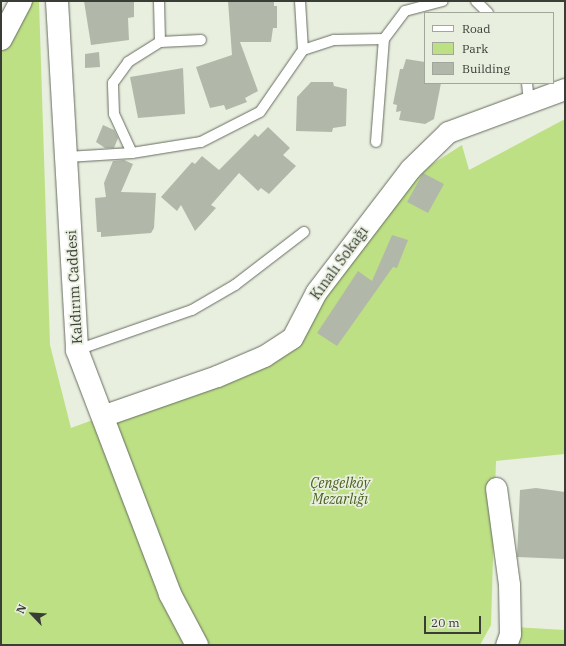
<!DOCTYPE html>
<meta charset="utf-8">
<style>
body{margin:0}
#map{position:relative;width:566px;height:646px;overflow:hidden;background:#e8efdf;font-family:"IBM Plex Serif",serif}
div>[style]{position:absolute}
.green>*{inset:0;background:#bde085}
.building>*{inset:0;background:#b2b8a9}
.roads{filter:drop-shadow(0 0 1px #666c5f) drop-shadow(0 0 1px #666c5f)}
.lane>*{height:10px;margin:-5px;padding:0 5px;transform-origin:5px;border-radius:5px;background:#fff}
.street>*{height:21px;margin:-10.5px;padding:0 10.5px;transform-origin:10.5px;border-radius:10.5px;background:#fff}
.secondary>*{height:22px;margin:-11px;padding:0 11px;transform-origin:11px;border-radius:11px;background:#fff}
span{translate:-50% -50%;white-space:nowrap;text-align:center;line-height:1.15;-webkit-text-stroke:3.5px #e8efdf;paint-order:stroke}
.street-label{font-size:14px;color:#3a3c36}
.park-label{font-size:14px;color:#4b611f;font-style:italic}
.frame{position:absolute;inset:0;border:2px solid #3a3c36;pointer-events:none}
.legend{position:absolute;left:424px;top:12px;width:130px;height:72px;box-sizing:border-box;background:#e8efdf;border:1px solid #a2a79b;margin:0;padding:5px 7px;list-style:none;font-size:12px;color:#3a3c36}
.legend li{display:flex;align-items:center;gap:8px;height:20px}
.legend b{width:20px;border:1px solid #a2a79b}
.north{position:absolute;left:12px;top:594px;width:40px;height:40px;-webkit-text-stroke:3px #e8efdf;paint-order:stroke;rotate:295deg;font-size:11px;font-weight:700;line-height:16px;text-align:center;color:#3a3c36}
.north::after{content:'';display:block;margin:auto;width:14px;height:18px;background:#3a3c36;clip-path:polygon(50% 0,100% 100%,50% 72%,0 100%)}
.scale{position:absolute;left:424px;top:616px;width:57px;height:18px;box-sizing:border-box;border:2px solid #3a3c36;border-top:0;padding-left:5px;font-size:12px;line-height:14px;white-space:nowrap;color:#3a3c36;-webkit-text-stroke:3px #e8efdf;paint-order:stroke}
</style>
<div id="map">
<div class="green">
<div style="clip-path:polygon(26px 1px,39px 1px,50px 345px,71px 428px,261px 358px,315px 304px,382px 196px,462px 145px,469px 170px,565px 119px,565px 454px,496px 461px,491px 625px,480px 645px,1px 645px,1px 39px)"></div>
<div style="clip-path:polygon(514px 627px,565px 630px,565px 645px,505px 645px)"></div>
</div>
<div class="building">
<div style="clip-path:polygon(84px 1px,134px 1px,134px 17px,128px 18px,129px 40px,91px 45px)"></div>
<div style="clip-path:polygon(228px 1px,274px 1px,274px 6px,277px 6px,277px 28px,273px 28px,271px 42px,240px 42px,258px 91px,245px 98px,247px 102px,226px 110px,224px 105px,210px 108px,196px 67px,232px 55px)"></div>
<div style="clip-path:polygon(99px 52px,100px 67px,85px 68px,85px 54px)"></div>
<div style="clip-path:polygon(406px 59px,425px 62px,425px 83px,441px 83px,434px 119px,425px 124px,399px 120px,401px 111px,396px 112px,397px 105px,393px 104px,400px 69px,403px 69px)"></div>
<div style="clip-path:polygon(183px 68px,185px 114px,138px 118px,130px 77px)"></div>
<div style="clip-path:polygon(311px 82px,333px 82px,334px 86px,347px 89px,346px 126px,333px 128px,332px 132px,296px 131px,297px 97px)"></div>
<div style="clip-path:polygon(103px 125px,114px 130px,118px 138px,114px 148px,105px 148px,96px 142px)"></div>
<div style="clip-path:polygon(268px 127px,290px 148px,283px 155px,296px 166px,269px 194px,261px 188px,258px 191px,239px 173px,211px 205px,216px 208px,195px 231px,181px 205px,177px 211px,161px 197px,192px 162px,195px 164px,202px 156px,219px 170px,255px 134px,258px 137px)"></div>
<div style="clip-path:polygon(124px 160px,133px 164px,121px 192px,156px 193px,154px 228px,151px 233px,101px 237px,101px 232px,97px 232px,95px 198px,106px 197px,104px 183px,113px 161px)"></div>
<div style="clip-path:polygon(423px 173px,444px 184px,428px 213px,407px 202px)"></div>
<div style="clip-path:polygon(392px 235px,408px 240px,397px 268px,393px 267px,337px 346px,317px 333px,358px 271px,372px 281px)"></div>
<div style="clip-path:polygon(536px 488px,565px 492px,565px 559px,517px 557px,520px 490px)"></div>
</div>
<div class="roads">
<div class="lane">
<div style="left:159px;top:1px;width:41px;rotate:88.6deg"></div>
<div style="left:300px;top:1px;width:49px;rotate:86.5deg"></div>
<div style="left:476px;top:1px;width:17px;rotate:45deg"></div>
<div style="left:527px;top:83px;width:19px;rotate:84deg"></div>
<div style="left:376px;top:142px;width:103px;rotate:-85.6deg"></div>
<div style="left:132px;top:153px;width:43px;rotate:-114.8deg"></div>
<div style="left:114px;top:114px;width:31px;rotate:-92deg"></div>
<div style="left:113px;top:83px;width:26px;rotate:-54deg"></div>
<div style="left:128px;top:62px;width:38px;rotate:-32deg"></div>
<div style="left:160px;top:42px;width:41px;rotate:-2.8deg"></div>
<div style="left:67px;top:157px;width:65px;rotate:-3.5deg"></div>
<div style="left:132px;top:153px;width:70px;rotate:-9.1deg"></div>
<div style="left:201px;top:142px;width:66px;rotate:-27deg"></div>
<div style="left:260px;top:112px;width:75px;rotate:-55.3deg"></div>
<div style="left:303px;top:50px;width:33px;rotate:-18deg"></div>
<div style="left:334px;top:40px;width:50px;rotate:-1.1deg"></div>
<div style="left:384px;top:39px;width:35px;rotate:-53deg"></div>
<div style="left:405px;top:11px;width:39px;rotate:-15deg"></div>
<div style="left:77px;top:350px;width:122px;rotate:-19.2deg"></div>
<div style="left:192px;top:310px;width:50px;rotate:-30.2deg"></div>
<div style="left:235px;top:285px;width:87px;rotate:-37.5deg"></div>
</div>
<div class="street">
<div style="left:102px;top:416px;width:122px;rotate:-19.2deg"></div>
<div style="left:217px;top:376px;width:51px;rotate:-23.1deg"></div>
<div style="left:264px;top:356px;width:33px;rotate:-33deg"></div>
<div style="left:292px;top:338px;width:52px;rotate:-62.4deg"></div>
<div style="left:316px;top:292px;width:155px;rotate:-52.6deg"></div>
<div style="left:410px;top:169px;width:53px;rotate:-44.2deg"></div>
<div style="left:448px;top:132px;width:125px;rotate:-20.2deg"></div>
<div style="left:496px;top:488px;width:97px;rotate:82.3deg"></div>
<div style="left:509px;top:584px;width:50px;rotate:88.9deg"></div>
<div style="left:510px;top:634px;width:12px;rotate:110deg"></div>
</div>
<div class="secondary">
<div style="left:57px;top:1px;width:350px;rotate:86.7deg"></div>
<div style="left:77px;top:350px;width:261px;rotate:69.1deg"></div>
<div style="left:170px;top:594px;width:58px;rotate:62.1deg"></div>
<div style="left:1px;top:39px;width:43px;rotate:-62.2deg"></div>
</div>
</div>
<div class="street-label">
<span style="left:339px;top:263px;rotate:-54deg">Kınalı Sokağı</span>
<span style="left:74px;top:287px;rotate:-93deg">Kaldırım Caddesi</span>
</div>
<div class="park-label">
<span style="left:340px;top:491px">Çengelköy<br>Mezarlığı</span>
</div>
<div class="frame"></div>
<ul class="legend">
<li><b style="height:5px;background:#fff"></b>Road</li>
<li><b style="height:11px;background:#bde085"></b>Park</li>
<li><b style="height:11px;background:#b2b8a9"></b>Building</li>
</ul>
<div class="north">N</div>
<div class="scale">20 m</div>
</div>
